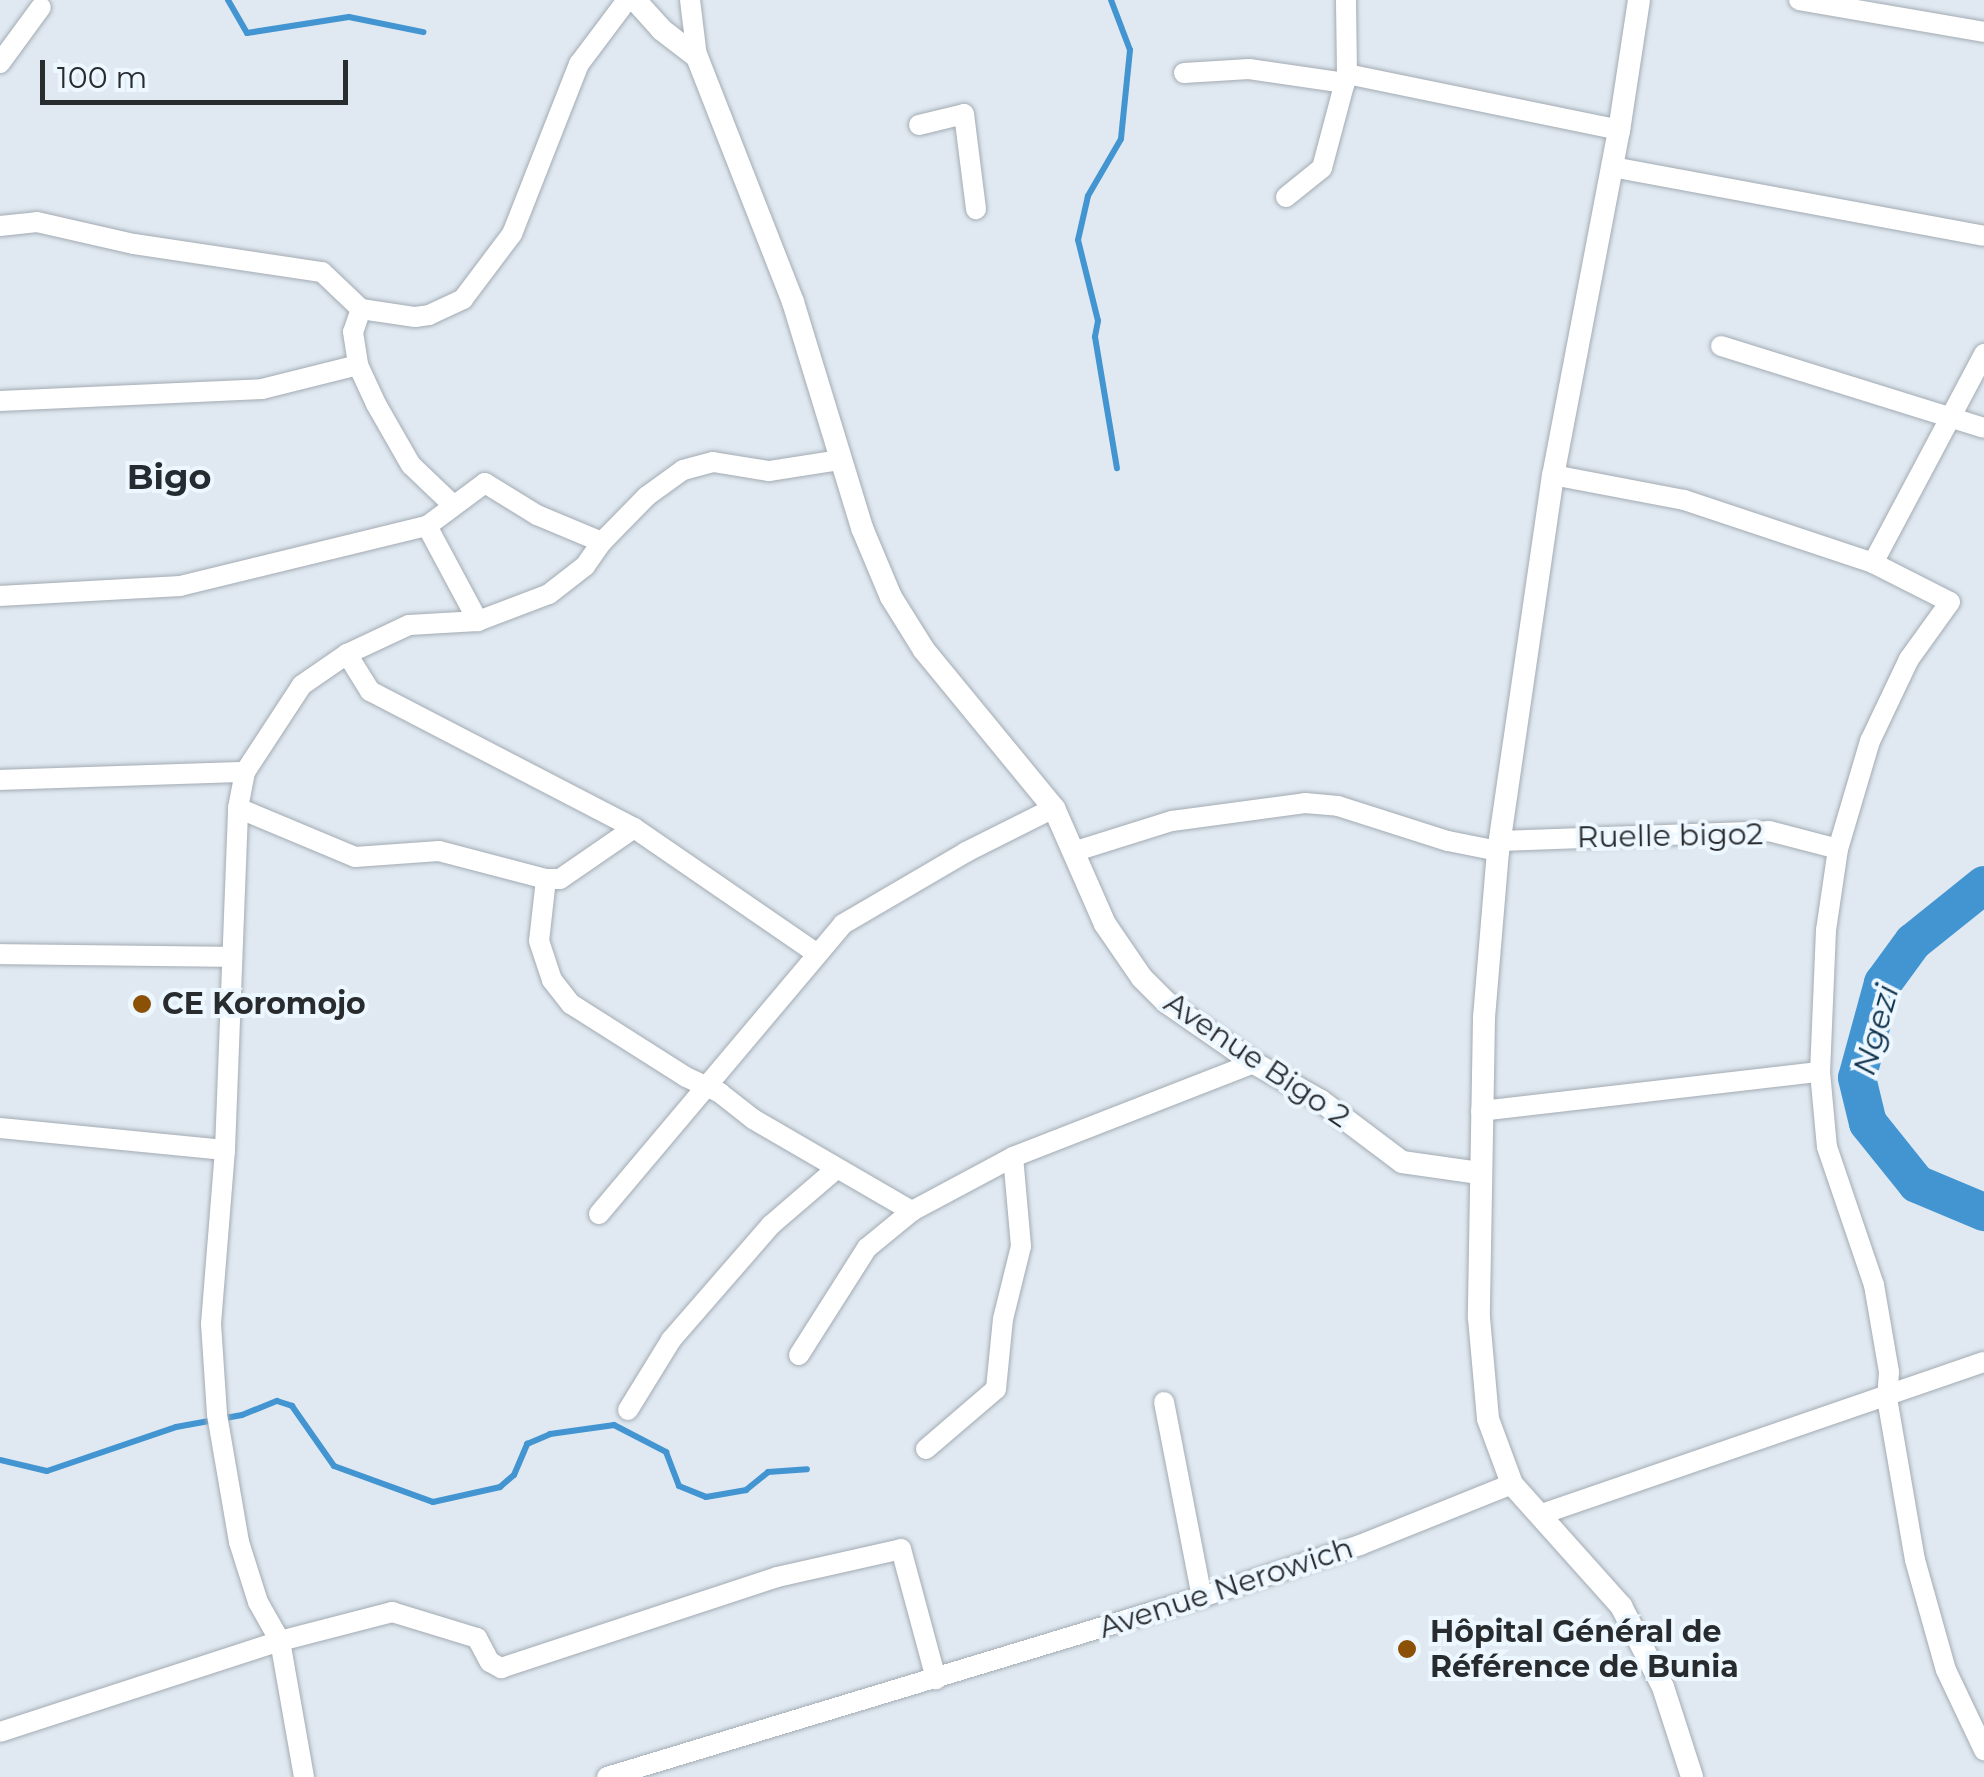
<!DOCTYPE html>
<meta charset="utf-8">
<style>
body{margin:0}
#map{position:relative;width:1984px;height:1777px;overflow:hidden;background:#e0e9f1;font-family:Montserrat,sans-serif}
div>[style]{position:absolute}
.stream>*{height:6px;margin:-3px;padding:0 3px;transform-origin:3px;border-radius:3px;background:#4395d2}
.river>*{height:38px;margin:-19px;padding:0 19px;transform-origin:19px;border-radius:19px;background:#4395d2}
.roads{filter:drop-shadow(0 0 2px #a3abb3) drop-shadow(0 0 2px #a3abb3)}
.minor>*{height:20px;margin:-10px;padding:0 10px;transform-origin:10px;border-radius:10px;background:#fff}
.tertiary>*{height:22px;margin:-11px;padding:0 11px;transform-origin:11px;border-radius:11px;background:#fff}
.dots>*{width:28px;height:28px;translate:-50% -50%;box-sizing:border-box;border:5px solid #edf7ff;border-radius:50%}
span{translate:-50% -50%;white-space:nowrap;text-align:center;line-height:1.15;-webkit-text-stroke:8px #edf7ff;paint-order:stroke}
.street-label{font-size:30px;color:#292c2f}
.poi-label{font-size:30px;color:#292c2f;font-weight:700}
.left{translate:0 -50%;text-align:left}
.water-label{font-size:32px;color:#12354e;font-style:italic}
.quarter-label{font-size:35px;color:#242b31;font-weight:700}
.scale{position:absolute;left:40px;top:60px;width:308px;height:45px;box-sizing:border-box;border:5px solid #292c2f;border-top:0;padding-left:12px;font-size:30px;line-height:35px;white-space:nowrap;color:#292c2f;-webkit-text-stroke:8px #edf7ff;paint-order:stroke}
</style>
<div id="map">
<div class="stream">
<div style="left:228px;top:0;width:38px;rotate:60deg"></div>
<div style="left:247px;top:33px;width:103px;rotate:-8.9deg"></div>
<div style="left:349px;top:17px;width:76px;rotate:11.5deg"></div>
<div style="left:1111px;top:0;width:53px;rotate:69.2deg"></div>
<div style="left:1130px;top:50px;width:89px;rotate:95.8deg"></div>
<div style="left:1121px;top:139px;width:66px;rotate:120.1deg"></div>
<div style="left:1088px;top:196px;width:45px;rotate:102.8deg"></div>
<div style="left:1078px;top:240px;width:83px;rotate:76.1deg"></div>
<div style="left:1098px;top:321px;width:16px;rotate:101deg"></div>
<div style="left:1095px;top:337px;width:133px;rotate:80.5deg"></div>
<div style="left:0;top:1460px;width:48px;rotate:13.2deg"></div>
<div style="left:47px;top:1471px;width:136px;rotate:-18.8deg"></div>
<div style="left:176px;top:1427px;width:67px;rotate:-10.3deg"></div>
<div style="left:242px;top:1415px;width:38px;rotate:-22deg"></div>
<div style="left:277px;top:1401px;width:16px;rotate:18deg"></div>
<div style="left:292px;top:1406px;width:73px;rotate:55deg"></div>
<div style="left:334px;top:1466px;width:105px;rotate:20deg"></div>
<div style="left:433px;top:1502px;width:69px;rotate:-12.6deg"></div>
<div style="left:500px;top:1487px;width:18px;rotate:-41deg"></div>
<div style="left:514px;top:1475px;width:34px;rotate:-67deg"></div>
<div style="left:527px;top:1444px;width:25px;rotate:-23deg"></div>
<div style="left:550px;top:1434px;width:65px;rotate:-8deg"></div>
<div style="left:614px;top:1425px;width:59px;rotate:27.4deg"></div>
<div style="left:666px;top:1452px;width:36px;rotate:69deg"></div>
<div style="left:679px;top:1486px;width:29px;rotate:22deg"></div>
<div style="left:706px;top:1497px;width:41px;rotate:-9.9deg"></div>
<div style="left:746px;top:1490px;width:28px;rotate:-39deg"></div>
<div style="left:768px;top:1472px;width:39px;rotate:-4deg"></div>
</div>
<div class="river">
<div style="left:1984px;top:885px;width:91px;rotate:141.2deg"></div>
<div style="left:1913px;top:942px;width:51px;rotate:126.2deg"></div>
<div style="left:1883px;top:983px;width:98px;rotate:105.3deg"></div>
<div style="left:1857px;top:1078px;width:46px;rotate:76.3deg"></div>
<div style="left:1868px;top:1123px;width:78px;rotate:51.2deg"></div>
<div style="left:1917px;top:1184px;width:73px;rotate:22.7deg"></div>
</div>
<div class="roads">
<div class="minor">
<div style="left:690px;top:0;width:57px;rotate:83deg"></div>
<div style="left:1799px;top:0;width:188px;rotate:9.8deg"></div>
<div style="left:0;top:63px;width:69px;rotate:-53.8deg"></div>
<div style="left:1184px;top:73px;width:65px;rotate:-3.5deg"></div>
<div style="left:1249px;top:69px;width:97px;rotate:8.3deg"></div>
<div style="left:1347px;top:74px;width:278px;rotate:11.6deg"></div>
<div style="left:919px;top:125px;width:46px;rotate:-13.7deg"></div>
<div style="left:964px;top:114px;width:96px;rotate:82.8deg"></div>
<div style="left:1612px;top:167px;width:378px;rotate:10.5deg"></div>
<div style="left:1286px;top:197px;width:46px;rotate:-38.9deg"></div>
<div style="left:1322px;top:168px;width:97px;rotate:-75.1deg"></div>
<div style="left:1347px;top:74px;width:74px;rotate:-90.8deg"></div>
<div style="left:0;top:226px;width:37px;rotate:-6deg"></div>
<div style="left:37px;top:222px;width:99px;rotate:12.8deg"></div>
<div style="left:134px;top:244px;width:190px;rotate:8.5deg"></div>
<div style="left:322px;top:272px;width:54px;rotate:43.5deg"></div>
<div style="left:361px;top:309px;width:55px;rotate:8.4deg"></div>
<div style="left:415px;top:317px;width:14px;rotate:-8deg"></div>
<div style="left:429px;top:315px;width:38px;rotate:-25deg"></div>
<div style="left:463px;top:299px;width:81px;rotate:-53deg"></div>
<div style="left:512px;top:234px;width:183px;rotate:-68.5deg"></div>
<div style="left:579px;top:64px;width:80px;rotate:-53.1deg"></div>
<div style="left:361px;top:309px;width:24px;rotate:109deg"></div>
<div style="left:353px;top:332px;width:33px;rotate:81deg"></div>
<div style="left:358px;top:365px;width:43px;rotate:65.2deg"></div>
<div style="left:376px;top:404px;width:70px;rotate:60.2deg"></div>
<div style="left:411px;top:465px;width:59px;rotate:43.6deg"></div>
<div style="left:1721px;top:346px;width:275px;rotate:17.3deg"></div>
<div style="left:0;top:401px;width:262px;rotate:-2.6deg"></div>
<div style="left:262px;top:389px;width:99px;rotate:-14deg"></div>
<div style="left:1553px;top:475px;width:133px;rotate:10.8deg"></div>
<div style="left:1684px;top:500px;width:199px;rotate:18.4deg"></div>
<div style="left:1873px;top:563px;width:86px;rotate:26.9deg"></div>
<div style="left:1950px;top:602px;width:70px;rotate:125.7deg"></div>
<div style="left:1909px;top:659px;width:91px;rotate:115.4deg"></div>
<div style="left:1870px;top:741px;width:113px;rotate:106.5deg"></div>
<div style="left:1838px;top:849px;width:82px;rotate:98.4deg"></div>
<div style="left:1826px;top:930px;width:142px;rotate:92.4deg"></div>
<div style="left:1820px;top:1072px;width:75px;rotate:84.7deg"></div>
<div style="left:1827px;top:1147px;width:146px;rotate:71.2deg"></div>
<div style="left:1874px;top:1285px;width:88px;rotate:80.2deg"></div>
<div style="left:1889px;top:1372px;width:26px;rotate:94deg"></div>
<div style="left:1887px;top:1398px;width:164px;rotate:80.2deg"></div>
<div style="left:1915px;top:1560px;width:114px;rotate:74.3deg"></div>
<div style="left:1946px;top:1670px;width:89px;rotate:64.6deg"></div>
<div style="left:427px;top:526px;width:108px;rotate:61.8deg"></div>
<div style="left:1873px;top:563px;width:237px;rotate:-62deg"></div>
<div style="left:0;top:596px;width:180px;rotate:-3.2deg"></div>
<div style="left:180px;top:586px;width:254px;rotate:-13.7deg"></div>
<div style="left:427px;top:526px;width:72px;rotate:-36.6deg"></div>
<div style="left:485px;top:483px;width:61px;rotate:31.6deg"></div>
<div style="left:537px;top:515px;width:70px;rotate:22.6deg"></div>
<div style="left:347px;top:654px;width:44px;rotate:58.1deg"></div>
<div style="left:370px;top:691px;width:297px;rotate:27.4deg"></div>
<div style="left:0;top:780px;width:245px;rotate:-1.9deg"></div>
<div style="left:238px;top:808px;width:127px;rotate:22.7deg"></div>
<div style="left:355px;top:857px;width:84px;rotate:-4.1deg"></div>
<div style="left:439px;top:851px;width:111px;rotate:14.7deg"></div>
<div style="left:546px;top:879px;width:14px"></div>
<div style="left:560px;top:879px;width:90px;rotate:-34.6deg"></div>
<div style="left:634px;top:828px;width:221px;rotate:34.5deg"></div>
<div style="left:1500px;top:841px;width:269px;rotate:-2.1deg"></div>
<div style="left:1769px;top:831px;width:71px;rotate:14.6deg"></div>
<div style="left:1076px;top:851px;width:101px;rotate:-17.4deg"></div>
<div style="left:1172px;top:821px;width:134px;rotate:-7.7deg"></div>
<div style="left:1305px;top:803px;width:33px;rotate:5deg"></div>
<div style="left:1338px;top:806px;width:115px;rotate:17.7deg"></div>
<div style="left:1448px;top:841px;width:51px;rotate:11.3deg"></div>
<div style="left:546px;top:879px;width:62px;rotate:96.4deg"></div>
<div style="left:539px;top:941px;width:41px;rotate:71.6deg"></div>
<div style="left:552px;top:980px;width:31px;rotate:52deg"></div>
<div style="left:571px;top:1004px;width:136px;rotate:32.4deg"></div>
<div style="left:686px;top:1077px;width:38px;rotate:25deg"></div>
<div style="left:720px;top:1093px;width:42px;rotate:38.2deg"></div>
<div style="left:753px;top:1119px;width:184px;rotate:30.1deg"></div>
<div style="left:0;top:954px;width:231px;rotate:0.7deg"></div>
<div style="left:1481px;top:1111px;width:341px;rotate:-6.6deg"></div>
<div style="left:0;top:1128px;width:226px;rotate:5.6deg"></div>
<div style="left:599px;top:1214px;width:379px;rotate:-49.9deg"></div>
<div style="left:843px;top:924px;width:143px;rotate:-30.3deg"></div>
<div style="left:966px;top:852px;width:98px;rotate:-26.6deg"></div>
<div style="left:799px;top:1355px;width:127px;rotate:-57.6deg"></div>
<div style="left:867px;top:1248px;width:58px;rotate:-39.4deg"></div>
<div style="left:912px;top:1211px;width:115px;rotate:-28.1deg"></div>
<div style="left:1013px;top:1157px;width:259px;rotate:-21.3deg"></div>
<div style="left:1164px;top:1402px;width:199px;rotate:79deg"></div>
<div style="left:628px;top:1410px;width:82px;rotate:-58.4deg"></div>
<div style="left:671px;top:1340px;width:152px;rotate:-49deg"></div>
<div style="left:771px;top:1225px;width:86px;rotate:-40.7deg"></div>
<div style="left:926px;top:1449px;width:92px;rotate:-40.6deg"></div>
<div style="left:996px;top:1389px;width:70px;rotate:-84.3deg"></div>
<div style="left:1003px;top:1319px;width:75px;rotate:-76.1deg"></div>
<div style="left:1021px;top:1246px;width:89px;rotate:-95.1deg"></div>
<div style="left:1542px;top:1514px;width:467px;rotate:-19deg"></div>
<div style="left:0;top:1732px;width:294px;rotate:-18deg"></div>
<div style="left:280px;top:1641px;width:116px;rotate:-14.5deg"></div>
<div style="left:392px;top:1612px;width:89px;rotate:17deg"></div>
<div style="left:477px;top:1638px;width:27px;rotate:62deg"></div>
<div style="left:490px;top:1662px;width:13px;rotate:29deg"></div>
<div style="left:501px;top:1668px;width:291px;rotate:-18.2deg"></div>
<div style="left:777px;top:1577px;width:127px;rotate:-12.7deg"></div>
<div style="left:901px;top:1549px;width:135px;rotate:74.9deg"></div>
<div style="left:304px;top:1777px;width:138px;rotate:-100deg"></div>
<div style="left:280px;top:1641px;width:45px;rotate:-119.4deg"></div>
<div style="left:258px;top:1602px;width:63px;rotate:-107.6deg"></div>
<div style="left:239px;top:1542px;width:130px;rotate:-99.8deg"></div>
<div style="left:217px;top:1414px;width:90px;rotate:-93.8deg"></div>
<div style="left:211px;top:1324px;width:175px;rotate:-85.4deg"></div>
<div style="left:225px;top:1150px;width:342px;rotate:-87.8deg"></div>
<div style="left:238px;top:808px;width:37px;rotate:-79deg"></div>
<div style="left:245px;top:772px;width:104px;rotate:-56.8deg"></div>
<div style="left:302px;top:685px;width:55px;rotate:-34.6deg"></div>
<div style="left:347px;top:654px;width:68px;rotate:-25.1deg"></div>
<div style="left:409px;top:625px;width:69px;rotate:-3.3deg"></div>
<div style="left:478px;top:621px;width:76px;rotate:-20.8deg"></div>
<div style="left:549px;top:594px;width:46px;rotate:-37.9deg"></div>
<div style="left:585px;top:566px;width:29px;rotate:-55deg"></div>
<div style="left:602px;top:542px;width:64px;rotate:-45.6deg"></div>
<div style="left:647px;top:496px;width:44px;rotate:-35.8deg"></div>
<div style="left:683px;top:470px;width:31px;rotate:-15deg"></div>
<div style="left:713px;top:462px;width:57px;rotate:9.1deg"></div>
<div style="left:769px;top:471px;width:72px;rotate:-8.8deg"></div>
<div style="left:607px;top:1777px;width:622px;rotate:-16.83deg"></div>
<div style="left:1202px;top:1597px;width:166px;rotate:-18.2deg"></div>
<div style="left:1360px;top:1545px;width:164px;rotate:-21.9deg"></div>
</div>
<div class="tertiary">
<div style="left:635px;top:0;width:40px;rotate:48deg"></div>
<div style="left:662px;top:30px;width:44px;rotate:37.6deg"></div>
<div style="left:697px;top:57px;width:263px;rotate:68.6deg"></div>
<div style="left:793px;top:302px;width:236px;rotate:73deg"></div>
<div style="left:862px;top:528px;width:75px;rotate:67.2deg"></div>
<div style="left:891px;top:597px;width:62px;rotate:58.1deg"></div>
<div style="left:924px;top:650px;width:205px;rotate:50.6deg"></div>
<div style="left:1054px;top:808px;width:127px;rotate:66.3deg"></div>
<div style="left:1105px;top:924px;width:65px;rotate:55.6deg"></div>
<div style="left:1142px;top:978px;width:34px;rotate:45deg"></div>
<div style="left:1166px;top:1002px;width:107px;rotate:34.7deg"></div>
<div style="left:1254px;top:1063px;width:77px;rotate:29.6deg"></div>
<div style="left:1321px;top:1101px;width:101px;rotate:37deg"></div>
<div style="left:1402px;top:1162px;width:78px;rotate:8.1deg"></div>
<div style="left:1639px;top:0;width:132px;rotate:98.7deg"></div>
<div style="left:1619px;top:130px;width:351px;rotate:100.8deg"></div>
<div style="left:1553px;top:475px;width:380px;rotate:98.3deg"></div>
<div style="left:1498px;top:851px;width:168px;rotate:94.8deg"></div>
<div style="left:1484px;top:1018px;width:300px;rotate:91deg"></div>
<div style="left:1479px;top:1318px;width:101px;rotate:84.9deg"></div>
<div style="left:1488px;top:1419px;width:69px;rotate:69.7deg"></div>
<div style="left:1512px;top:1484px;width:164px;rotate:48.2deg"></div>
<div style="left:1621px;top:1606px;width:91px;rotate:62.6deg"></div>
<div style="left:1663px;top:1687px;width:95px;rotate:72.1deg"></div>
</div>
</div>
<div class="dots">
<div style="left:142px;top:1004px;background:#8a5107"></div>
<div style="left:1407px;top:1649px;background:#8a5107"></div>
</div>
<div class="street-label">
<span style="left:1670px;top:836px;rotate:-1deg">Ruelle bigo2</span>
<span style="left:1257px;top:1060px;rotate:34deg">Avenue Bigo 2</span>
<span style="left:1226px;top:1588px;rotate:-18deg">Avenue Nerowich</span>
</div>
<div class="poi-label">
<span class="left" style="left:162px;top:1004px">CE Koromojo</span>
<span class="left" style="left:1430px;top:1649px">Hôpital Général de<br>Référence de Bunia</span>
</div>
<div class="water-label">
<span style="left:1876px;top:1030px;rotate:-74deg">Ngezi</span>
</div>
<div class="quarter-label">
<span style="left:169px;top:477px">Bigo</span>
</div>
<div class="scale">100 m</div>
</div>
